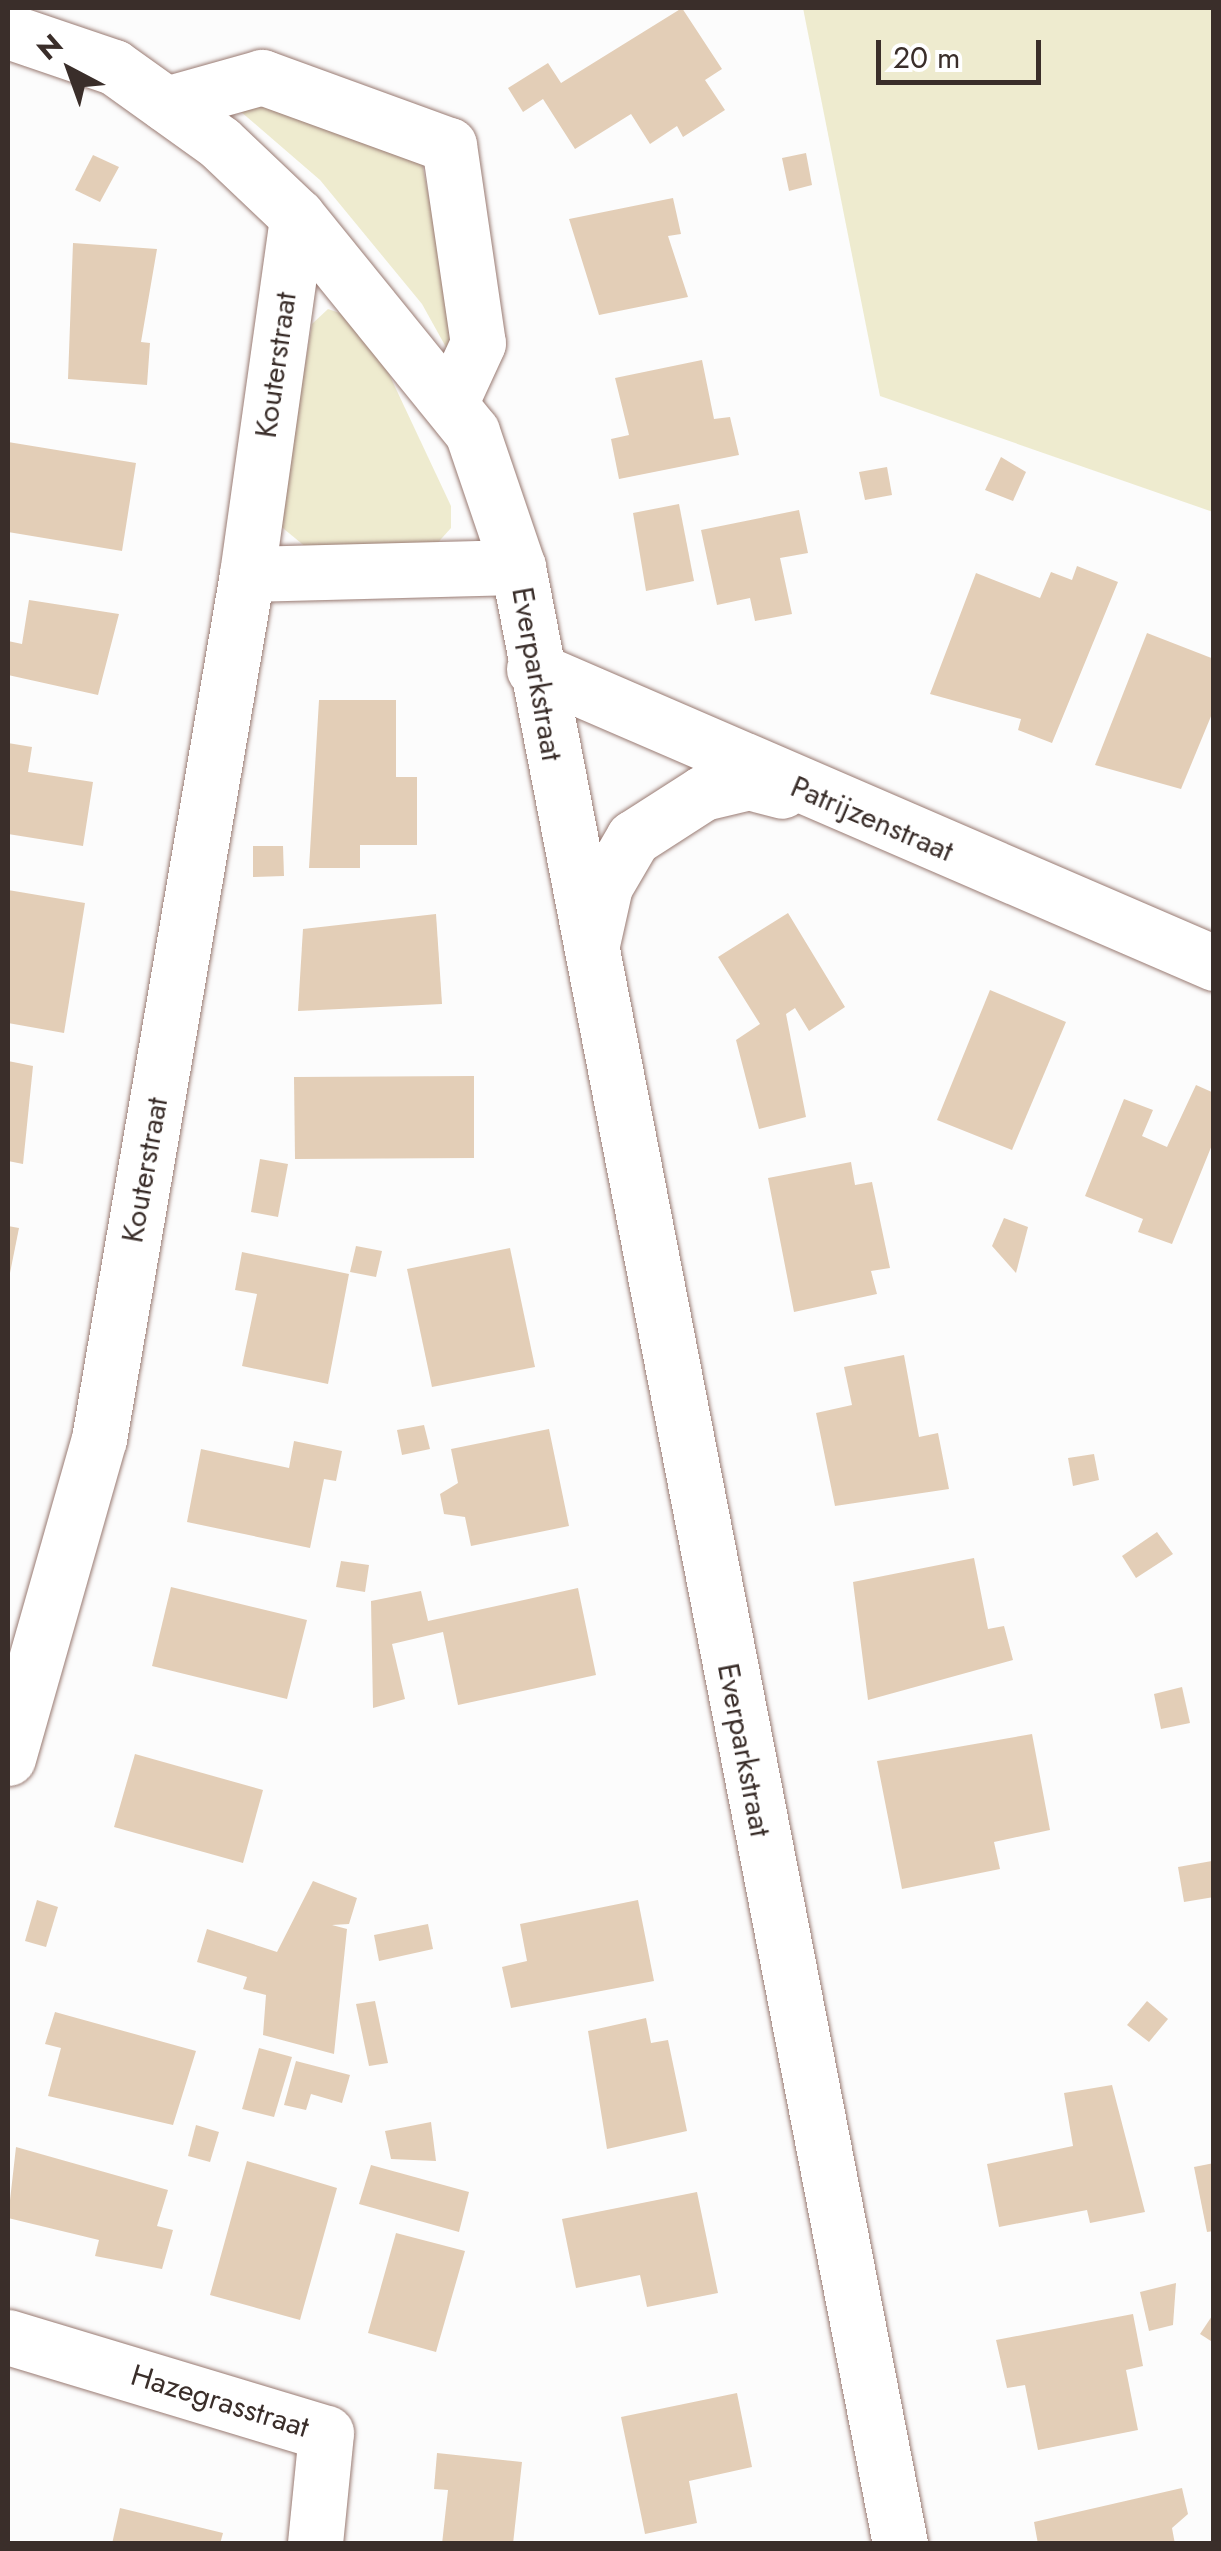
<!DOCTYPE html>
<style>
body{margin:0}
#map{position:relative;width:1221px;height:2551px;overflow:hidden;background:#fcfcfc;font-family:Jost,sans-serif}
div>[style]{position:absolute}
.green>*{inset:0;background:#eeebcf}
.building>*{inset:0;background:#e3ceb7}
.roads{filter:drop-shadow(0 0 2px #997b73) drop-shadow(0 0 2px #997b73)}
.street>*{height:55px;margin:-27.5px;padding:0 27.5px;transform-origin:27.5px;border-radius:27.5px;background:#fff}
span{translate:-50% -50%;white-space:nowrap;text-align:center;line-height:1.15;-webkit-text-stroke:8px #fff;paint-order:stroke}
.street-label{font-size:30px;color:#3a2e2a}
.frame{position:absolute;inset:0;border:10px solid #3a2e2a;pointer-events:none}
.north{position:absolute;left:20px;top:20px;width:100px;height:100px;-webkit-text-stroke:8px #fff;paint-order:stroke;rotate:319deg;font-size:28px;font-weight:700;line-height:40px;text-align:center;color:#3a2e2a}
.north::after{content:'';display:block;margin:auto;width:35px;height:45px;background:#3a2e2a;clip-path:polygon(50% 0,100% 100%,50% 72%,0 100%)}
.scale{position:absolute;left:876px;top:40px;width:165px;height:45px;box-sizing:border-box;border:5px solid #3a2e2a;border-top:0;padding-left:12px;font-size:30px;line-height:35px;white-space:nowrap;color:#3a2e2a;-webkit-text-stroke:8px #fff;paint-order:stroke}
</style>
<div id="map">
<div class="green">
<div style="clip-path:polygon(803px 8px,1213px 8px,1213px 512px,880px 396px)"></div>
<div style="clip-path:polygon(252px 103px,420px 153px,454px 323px,447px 349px,422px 304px,320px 180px,233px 105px)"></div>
<div style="clip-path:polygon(328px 309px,351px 317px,389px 374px,451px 506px,451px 528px,433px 548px,313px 553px,278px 524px,312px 324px)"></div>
</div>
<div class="building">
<div style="clip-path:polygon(682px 8px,722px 69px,705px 80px,725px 110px,683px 137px,677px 126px,650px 144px,631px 114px,575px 149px,543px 99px,523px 112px,508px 88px,548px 63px,561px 83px)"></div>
<div style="clip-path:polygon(806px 153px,812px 185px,789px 191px,782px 158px)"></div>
<div style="clip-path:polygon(93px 155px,119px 167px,100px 202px,75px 190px)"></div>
<div style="clip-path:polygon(673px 198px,681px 234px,668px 236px,688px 297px,599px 315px,569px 219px)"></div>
<div style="clip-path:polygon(73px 243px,157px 249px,141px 342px,150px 343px,147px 385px,68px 379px)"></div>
<div style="clip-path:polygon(702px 360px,714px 419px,730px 417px,739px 455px,619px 479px,611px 439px,629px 435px,615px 378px)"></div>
<div style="clip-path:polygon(8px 442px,136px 463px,122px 551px,8px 532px)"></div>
<div style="clip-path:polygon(1001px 457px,1026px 472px,1013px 501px,985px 490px)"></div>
<div style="clip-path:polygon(887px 467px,892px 495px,865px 500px,859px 472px)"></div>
<div style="clip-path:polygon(679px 504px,694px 581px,646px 591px,633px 513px)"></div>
<div style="clip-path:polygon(799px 510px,808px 553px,780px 558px,792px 614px,755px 621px,750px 598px,717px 605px,701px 530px)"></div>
<div style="clip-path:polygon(1077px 566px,1118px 582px,1052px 743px,1018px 730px,1021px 719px,930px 694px,976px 573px,1040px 598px,1051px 572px,1072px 580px)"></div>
<div style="clip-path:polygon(29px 600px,119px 614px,98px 695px,8px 675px,8px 641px,22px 644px)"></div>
<div style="clip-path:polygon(1147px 633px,1214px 659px,1214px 709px,1181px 789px,1095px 765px)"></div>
<div style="clip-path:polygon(319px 700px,396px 700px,396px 777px,417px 777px,417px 845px,360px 845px,360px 868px,309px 868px)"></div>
<div style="clip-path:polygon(8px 743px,32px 747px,28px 772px,93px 782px,83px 846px,8px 834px)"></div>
<div style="clip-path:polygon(253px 846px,283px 846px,284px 876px,253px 877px)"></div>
<div style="clip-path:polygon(8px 890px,85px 903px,64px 1033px,8px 1023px)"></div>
<div style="clip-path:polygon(788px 913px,845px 1007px,809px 1031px,795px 1008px,786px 1014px,806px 1117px,759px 1129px,736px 1040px,760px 1024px,718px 957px)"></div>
<div style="clip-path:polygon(436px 914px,442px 1004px,298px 1011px,303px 929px)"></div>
<div style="clip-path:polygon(990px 990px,1066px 1022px,1012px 1150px,937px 1120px)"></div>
<div style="clip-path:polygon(8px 1061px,33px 1066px,23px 1164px,8px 1161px)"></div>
<div style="clip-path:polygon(474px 1076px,474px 1158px,295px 1159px,294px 1077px)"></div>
<div style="clip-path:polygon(1196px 1085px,1214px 1093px,1214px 1140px,1172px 1244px,1138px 1232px,1143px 1219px,1085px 1196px,1124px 1099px,1153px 1110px,1142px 1136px,1167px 1147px)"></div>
<div style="clip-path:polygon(260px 1159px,288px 1164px,278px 1217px,251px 1212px)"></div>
<div style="clip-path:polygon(851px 1162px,855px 1185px,872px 1182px,890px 1268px,871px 1271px,877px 1294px,794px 1312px,768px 1178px)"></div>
<div style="clip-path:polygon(1004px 1218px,1028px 1227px,1016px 1273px,992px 1246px)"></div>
<div style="clip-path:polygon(8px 1226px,19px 1228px,9px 1278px,8px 1278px)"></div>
<div style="clip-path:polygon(356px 1246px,382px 1251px,376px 1277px,350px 1272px)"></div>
<div style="clip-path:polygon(510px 1248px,535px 1367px,432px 1387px,407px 1269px)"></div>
<div style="clip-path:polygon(242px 1252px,349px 1274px,328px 1384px,242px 1366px,257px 1294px,235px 1290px)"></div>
<div style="clip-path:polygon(904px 1355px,919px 1437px,938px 1433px,949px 1489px,835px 1506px,816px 1413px,852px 1405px,844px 1367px)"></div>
<div style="clip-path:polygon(424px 1425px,430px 1449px,402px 1455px,397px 1430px)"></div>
<div style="clip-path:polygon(549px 1429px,569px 1526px,471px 1546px,465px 1517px,444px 1514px,440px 1494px,458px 1483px,451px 1449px)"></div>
<div style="clip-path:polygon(294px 1441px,342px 1451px,336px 1481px,324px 1479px,310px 1548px,187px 1522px,201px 1449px,289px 1468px)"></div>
<div style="clip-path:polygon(1094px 1454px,1099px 1480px,1073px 1486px,1068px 1458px)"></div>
<div style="clip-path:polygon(1157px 1532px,1173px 1554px,1136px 1578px,1122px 1556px)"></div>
<div style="clip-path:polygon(974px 1558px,988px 1629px,1004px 1626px,1013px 1660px,868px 1700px,853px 1582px)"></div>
<div style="clip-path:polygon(341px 1561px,369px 1565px,365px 1592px,336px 1587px)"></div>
<div style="clip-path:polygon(171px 1587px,307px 1620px,287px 1699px,152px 1666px)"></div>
<div style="clip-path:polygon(578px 1588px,596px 1675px,458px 1705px,443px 1632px,392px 1644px,405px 1699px,373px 1708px,371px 1601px,421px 1591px,428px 1621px)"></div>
<div style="clip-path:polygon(1182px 1687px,1190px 1723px,1161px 1729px,1154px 1694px)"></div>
<div style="clip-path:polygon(1032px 1734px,1050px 1830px,994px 1842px,1000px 1869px,902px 1889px,877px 1761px)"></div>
<div style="clip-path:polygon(135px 1754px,263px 1790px,243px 1863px,114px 1827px)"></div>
<div style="clip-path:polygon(1212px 1861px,1214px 1897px,1184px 1902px,1178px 1867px)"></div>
<div style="clip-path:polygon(313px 1881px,357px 1898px,349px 1924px,332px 1925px,347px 1929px,334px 2054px,263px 2035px,266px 1995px,243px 1989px,247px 1977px,197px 1962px,207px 1929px,277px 1952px)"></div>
<div style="clip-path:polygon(37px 1900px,58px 1907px,46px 1947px,25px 1941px)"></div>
<div style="clip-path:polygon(638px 1900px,654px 1981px,511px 2008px,502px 1967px,527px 1961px,520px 1924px)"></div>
<div style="clip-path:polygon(428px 1924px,433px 1949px,379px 1961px,374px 1935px)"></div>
<div style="clip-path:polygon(375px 2001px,388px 2063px,369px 2066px,356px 2004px)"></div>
<div style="clip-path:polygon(1147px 2001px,1168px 2019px,1149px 2042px,1127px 2025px)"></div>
<div style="clip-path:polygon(55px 2012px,196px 2051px,173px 2125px,48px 2096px,61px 2048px,45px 2044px)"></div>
<div style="clip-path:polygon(646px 2018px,651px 2043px,668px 2040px,687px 2131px,607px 2149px,588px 2031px)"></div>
<div style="clip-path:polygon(259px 2048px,292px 2057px,274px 2117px,242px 2109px)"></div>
<div style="clip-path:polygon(296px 2061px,350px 2075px,342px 2103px,311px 2094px,306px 2110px,284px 2105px)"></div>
<div style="clip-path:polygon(1112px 2085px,1145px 2212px,1090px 2223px,1087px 2210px,999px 2227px,987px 2164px,1073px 2146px,1064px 2093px)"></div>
<div style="clip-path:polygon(431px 2122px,436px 2161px,391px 2159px,385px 2131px)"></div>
<div style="clip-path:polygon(196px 2125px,219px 2132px,210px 2162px,188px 2156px)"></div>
<div style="clip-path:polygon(16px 2147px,168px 2190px,157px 2226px,173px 2230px,162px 2269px,95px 2256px,99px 2240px,8px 2218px)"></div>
<div style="clip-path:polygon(247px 2161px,337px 2188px,300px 2320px,210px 2295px)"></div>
<div style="clip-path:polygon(1214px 2163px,1214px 2231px,1207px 2232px,1194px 2167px)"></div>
<div style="clip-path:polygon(371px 2165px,469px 2192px,459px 2232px,359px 2204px)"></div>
<div style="clip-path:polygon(697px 2192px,718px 2293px,647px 2307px,640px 2275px,576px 2288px,562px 2219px)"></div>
<div style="clip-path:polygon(396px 2233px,465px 2251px,436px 2352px,368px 2333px)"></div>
<div style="clip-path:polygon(1176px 2283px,1173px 2325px,1149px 2331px,1140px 2292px)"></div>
<div style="clip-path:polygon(1214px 2313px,1214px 2343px,1200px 2334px)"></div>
<div style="clip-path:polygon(1133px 2314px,1143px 2366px,1126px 2370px,1138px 2430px,1038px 2450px,1025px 2385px,1007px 2388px,996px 2340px)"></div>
<div style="clip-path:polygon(737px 2393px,752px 2467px,689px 2481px,697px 2523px,645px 2534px,621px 2417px)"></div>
<div style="clip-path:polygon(437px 2453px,522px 2462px,513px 2544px,442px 2544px,448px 2490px,434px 2489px)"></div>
<div style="clip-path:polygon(1182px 2488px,1188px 2514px,1172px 2528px,1175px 2544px,1038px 2544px,1034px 2522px)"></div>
<div style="clip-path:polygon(120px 2508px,223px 2533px,220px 2544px,112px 2544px)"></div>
</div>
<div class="roads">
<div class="street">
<div style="left:8px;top:31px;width:112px;rotate:18.8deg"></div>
<div style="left:114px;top:67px;width:130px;rotate:35.6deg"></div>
<div style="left:220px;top:143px;width:106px;rotate:43.5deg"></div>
<div style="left:297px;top:216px;width:278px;rotate:51deg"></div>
<div style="left:472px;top:432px;width:143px;rotate:71.2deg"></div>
<div style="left:518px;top:567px;width:2014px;rotate:79.06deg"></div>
<div style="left:166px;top:104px;width:100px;rotate:-15.7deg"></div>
<div style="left:262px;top:77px;width:199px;rotate:20deg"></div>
<div style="left:449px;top:145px;width:200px;rotate:81.7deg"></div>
<div style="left:478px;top:343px;width:67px;rotate:114.7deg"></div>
<div style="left:247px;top:574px;width:271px;rotate:-1.5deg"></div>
<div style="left:534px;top:669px;width:741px;rotate:23.38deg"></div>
<div style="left:592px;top:944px;width:59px;rotate:-77.4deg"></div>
<div style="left:605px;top:886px;width:56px;rotate:-59.7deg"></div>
<div style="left:633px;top:838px;width:83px;rotate:-32.7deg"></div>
<div style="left:703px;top:793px;width:47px;rotate:-13.4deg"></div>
<div style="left:749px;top:782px;width:34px;rotate:15deg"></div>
<div style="left:8px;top:1758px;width:332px;rotate:-74.1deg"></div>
<div style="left:99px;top:1439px;width:878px;rotate:-80.29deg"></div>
<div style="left:247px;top:574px;width:361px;rotate:-82deg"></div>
<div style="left:8px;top:2337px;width:332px;rotate:16.8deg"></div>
<div style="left:326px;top:2433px;width:112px;rotate:95.7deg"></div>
</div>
</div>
<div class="street-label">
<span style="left:276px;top:365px;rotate:-82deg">Kouterstraat</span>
<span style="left:537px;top:674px;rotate:80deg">Everparkstraat</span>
<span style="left:872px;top:819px;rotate:23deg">Patrijzenstraat</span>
<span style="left:145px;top:1170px;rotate:-80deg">Kouterstraat</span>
<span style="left:744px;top:1750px;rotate:79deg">Everparkstraat</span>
<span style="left:220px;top:2401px;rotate:17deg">Hazegrasstraat</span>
</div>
<div class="frame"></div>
<div class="north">N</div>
<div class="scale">20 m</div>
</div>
